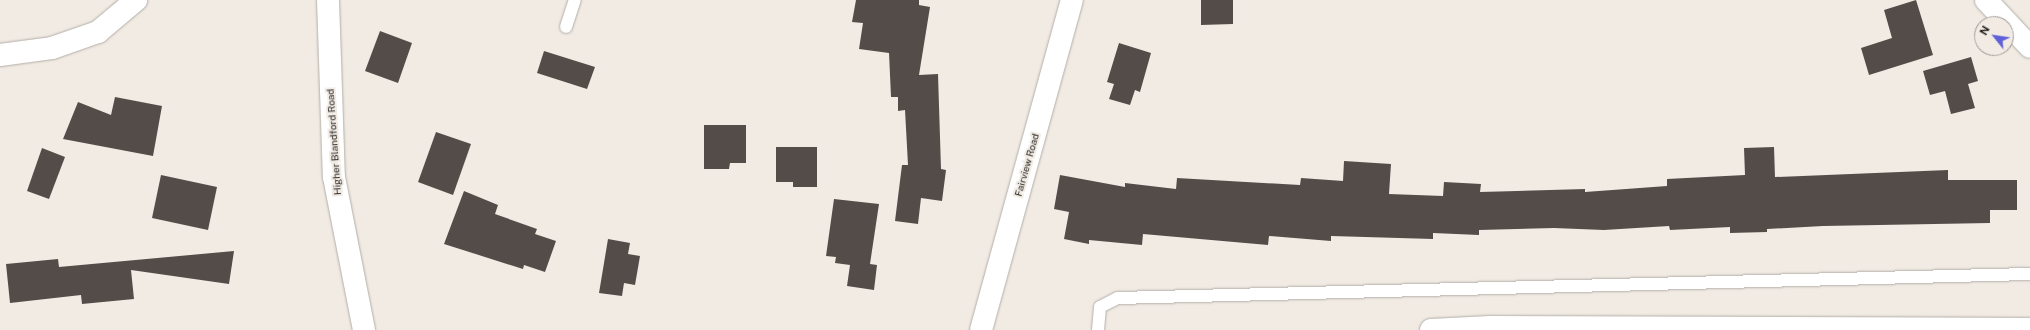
<!DOCTYPE html>
<style>
body{margin:0}
#map{position:relative;width:2030px;height:330px;overflow:hidden;background:#f1ebe4;font-family:"Public Sans",sans-serif}
div>[style]{position:absolute}
.building>*{inset:0;background:#544c49}
.roads{filter:drop-shadow(0 0 1px #b3aea7) drop-shadow(0 0 1px #b3aea7)}
.service>*{height:12px;margin:-6px;padding:0 6px;transform-origin:6px;border-radius:6px;background:#fff}
.minor>*{height:22px;margin:-11px;padding:0 11px;transform-origin:11px;border-radius:11px;background:#fff}
.secondary>*{height:22px;margin:-11px;padding:0 11px;transform-origin:11px;border-radius:11px;background:#fff}
span{translate:-50% -50%;white-space:nowrap;text-align:center;line-height:1.15;-webkit-text-stroke:4px #f1ebe4;paint-order:stroke}
.street-label{font-size:10px;color:#201e1b}
.north{position:absolute;left:1974px;top:16px;width:40px;height:40px;box-sizing:border-box;background:#f1ebe4;border:1px solid #9d9994;border-radius:50%;rotate:300deg;font-size:11px;font-weight:700;line-height:16px;text-align:center;color:#201e1b}
.north::after{content:'';display:block;margin:auto;width:14px;height:18px;background:#6061d9;clip-path:polygon(50% 0,100% 100%,50% 72%,0 100%)}
</style>
<div id="map">
<div class="building">
<div style="clip-path:polygon(856px 0,919px 0,919px 5px,930px 7px,919px 75px,938px 74px,941px 169px,946px 170px,942px 201px,921px 198px,918px 224px,895px 221px,902px 165px,908px 165px,905px 110px,898px 111px,898px 97px,891px 97px,889px 53px,859px 49px,863px 23px,852px 22px)"></div>
<div style="clip-path:polygon(1201px 0,1233px 0,1233px 24px,1201px 25px)"></div>
<div style="clip-path:polygon(1916px 0,1933px 55px,1869px 75px,1861px 48px,1892px 38px,1884px 10px)"></div>
<div style="clip-path:polygon(380px 31px,412px 43px,398px 83px,365px 71px)"></div>
<div style="clip-path:polygon(1119px 43px,1151px 53px,1140px 92px,1135px 90px,1130px 105px,1109px 99px,1114px 84px,1107px 82px)"></div>
<div style="clip-path:polygon(544px 51px,595px 67px,587px 89px,537px 73px)"></div>
<div style="clip-path:polygon(1971px 57px,1978px 81px,1968px 84px,1975px 108px,1951px 114px,1945px 91px,1930px 95px,1923px 71px)"></div>
<div style="clip-path:polygon(115px 97px,162px 106px,153px 156px,63px 139px,78px 102px,111px 115px)"></div>
<div style="clip-path:polygon(704px 125px,746px 125px,746px 163px,730px 163px,729px 169px,704px 169px)"></div>
<div style="clip-path:polygon(436px 132px,471px 144px,453px 195px,418px 182px)"></div>
<div style="clip-path:polygon(776px 147px,817px 147px,817px 187px,793px 187px,793px 182px,776px 182px)"></div>
<div style="clip-path:polygon(1774px 147px,1775px 177px,1948px 170px,1948px 180px,2017px 180px,2017px 210px,1990px 210px,1990px 223px,1823px 226px,1767px 229px,1767px 232px,1730px 233px,1730px 227px,1670px 230px,1669px 226px,1604px 230px,1554px 228px,1479px 230px,1479px 235px,1433px 233px,1433px 239px,1331px 236px,1331px 241px,1269px 236px,1268px 245px,1143px 234px,1142px 245px,1089px 240px,1089px 244px,1064px 239px,1069px 212px,1054px 209px,1060px 175px,1125px 187px,1125px 183px,1176px 189px,1177px 178px,1300px 185px,1301px 178px,1343px 181px,1344px 161px,1391px 164px,1389px 194px,1443px 196px,1444px 182px,1481px 184px,1480px 192px,1585px 189px,1585px 192px,1667px 186px,1667px 179px,1745px 175px,1744px 148px)"></div>
<div style="clip-path:polygon(42px 148px,65px 157px,49px 199px,27px 191px)"></div>
<div style="clip-path:polygon(161px 175px,217px 187px,208px 230px,152px 218px)"></div>
<div style="clip-path:polygon(464px 191px,498px 205px,495px 214px,537px 229px,535px 234px,556px 241px,545px 272px,524px 265px,523px 269px,444px 244px)"></div>
<div style="clip-path:polygon(834px 199px,879px 204px,870px 264px,877px 265px,874px 290px,847px 286px,850px 265px,835px 263px,836px 257px,826px 256px)"></div>
<div style="clip-path:polygon(608px 239px,630px 243px,628px 254px,640px 256px,635px 285px,624px 283px,622px 296px,599px 293px)"></div>
<div style="clip-path:polygon(234px 251px,229px 284px,131px 270px,134px 299px,82px 304px,81px 295px,10px 303px,6px 264px,58px 259px,59px 267px)"></div>
</div>
<div class="roads">
<div class="service">
<div style="left:566px;top:27px;width:28px;rotate:-72deg"></div>
<div style="left:1098px;top:330px;width:23px;rotate:-85deg"></div>
<div style="left:1100px;top:307px;width:20px;rotate:-27deg"></div>
<div style="left:1118px;top:298px;width:912px;rotate:-1.51deg"></div>
</div>
<div class="minor">
<div style="left:328px;top:0;width:177px;rotate:88.1deg"></div>
<div style="left:334px;top:177px;width:156px;rotate:78.9deg"></div>
<div style="left:1986px;top:0;width:64px;rotate:46.9deg"></div>
<div style="left:0;top:55px;width:52px;rotate:-7.7deg"></div>
<div style="left:52px;top:48px;width:49px;rotate:-19.2deg"></div>
<div style="left:98px;top:32px;width:50px;rotate:-40.1deg"></div>
<div style="left:981px;top:330px;width:342px;rotate:-74.6deg"></div>
</div>
<div class="secondary">
<div style="left:1431px;top:330px;width:59px;rotate:-2.9deg"></div>
<div style="left:1490px;top:327px;width:540px;rotate:0.21deg"></div>
</div>
</div>
<div class="street-label">
<span style="left:334px;top:142px;rotate:-94deg">Higher Blandford Road</span>
<span style="left:1027px;top:165px;rotate:-74deg">Fairview Road</span>
</div>
<div class="north">N</div>
</div>
